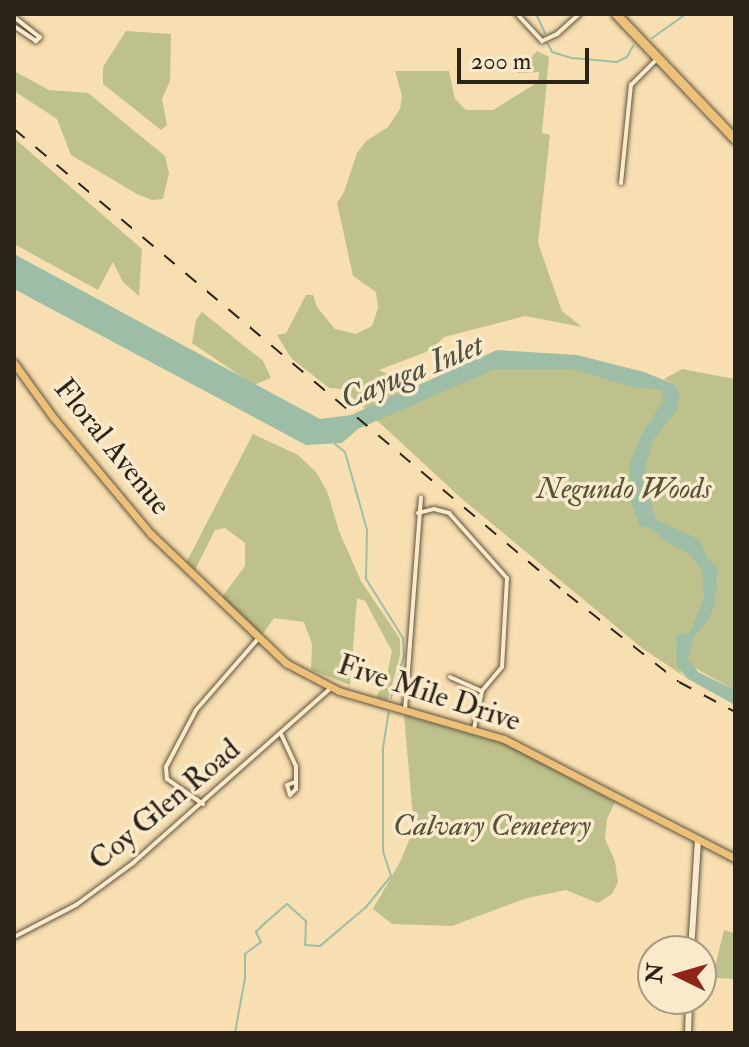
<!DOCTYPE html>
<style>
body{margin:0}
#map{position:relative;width:749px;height:1047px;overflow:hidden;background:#f8dfb1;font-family:"IM FELL Double Pica",serif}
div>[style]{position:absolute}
.green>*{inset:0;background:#bec18b}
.water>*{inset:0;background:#9ebda7}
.stream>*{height:2px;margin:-1px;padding:0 1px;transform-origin:1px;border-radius:1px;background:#9ebda7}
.roads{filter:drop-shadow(0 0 2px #5e523e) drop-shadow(0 0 2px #5e523e)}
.street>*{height:4px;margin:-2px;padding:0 2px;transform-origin:2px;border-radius:2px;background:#faeacc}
.secondary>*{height:6px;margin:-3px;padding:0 3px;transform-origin:3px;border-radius:3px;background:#faeacc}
.primary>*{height:7px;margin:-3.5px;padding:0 3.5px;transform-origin:3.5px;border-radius:3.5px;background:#ecc078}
.highway>*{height:9px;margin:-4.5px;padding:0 4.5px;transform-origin:4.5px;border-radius:4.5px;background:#ecc078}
.rail>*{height:2px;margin-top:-1px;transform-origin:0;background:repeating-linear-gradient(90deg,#2b2318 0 14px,transparent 0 28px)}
span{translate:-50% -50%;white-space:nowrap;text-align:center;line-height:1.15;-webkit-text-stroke:7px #faeacc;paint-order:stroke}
.street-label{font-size:30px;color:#2b2318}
.park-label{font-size:30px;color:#57523a;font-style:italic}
.water-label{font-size:32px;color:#4e5143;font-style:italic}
.frame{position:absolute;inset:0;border:16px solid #2b2318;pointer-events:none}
.north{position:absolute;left:637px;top:935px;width:80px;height:80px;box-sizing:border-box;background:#faeacc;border:2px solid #a79a84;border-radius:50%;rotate:275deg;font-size:22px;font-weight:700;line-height:32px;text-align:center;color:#2b2318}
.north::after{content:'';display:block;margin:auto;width:28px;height:36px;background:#8f2418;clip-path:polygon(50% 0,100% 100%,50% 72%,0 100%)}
.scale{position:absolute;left:457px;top:48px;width:132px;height:36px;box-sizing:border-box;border:4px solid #2b2318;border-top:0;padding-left:10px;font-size:24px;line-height:28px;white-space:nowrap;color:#2b2318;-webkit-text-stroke:6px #faeacc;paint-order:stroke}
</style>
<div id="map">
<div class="green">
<div style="clip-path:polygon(126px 31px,171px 34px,170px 81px,162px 99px,167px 125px,161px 130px,103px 84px,103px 67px)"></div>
<div style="clip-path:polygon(537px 51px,549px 57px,542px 133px,550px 135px,538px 243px,562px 311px,582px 327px,525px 316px,444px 337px,431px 350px,379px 370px,424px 392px,522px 358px,650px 382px,674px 384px,664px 379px,682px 369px,735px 379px,735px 690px,691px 666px,680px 672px,688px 679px,642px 648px,461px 498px,343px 389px,329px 388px,291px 358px,277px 335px,286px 333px,306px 295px,313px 295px,317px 307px,335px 329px,356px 334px,372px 326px,378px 308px,376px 292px,353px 276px,337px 203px,344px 192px,357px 153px,366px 141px,388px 127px,400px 109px,402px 96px,395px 71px,449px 71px,455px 99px,466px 110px,493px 110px,538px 82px,539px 72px,517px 73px)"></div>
<div style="clip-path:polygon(14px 71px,49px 90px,88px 93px,165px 156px,169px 173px,163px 199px,152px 200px,137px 194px,71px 155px,57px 119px,14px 91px)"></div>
<div style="clip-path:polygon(14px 138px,142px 249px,139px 296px,123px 282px,113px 262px,98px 290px,14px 244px)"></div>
<div style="clip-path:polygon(202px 312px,263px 361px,271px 378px,254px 385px,192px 343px,196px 320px)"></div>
<div style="clip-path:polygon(253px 434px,298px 455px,316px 472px,327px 491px,339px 531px,361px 581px,400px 639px,400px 655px,388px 700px,376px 697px,386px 680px,392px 651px,365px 601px,357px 598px,350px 685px,311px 670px,312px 644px,304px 622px,274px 618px,262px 635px,222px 597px,245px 566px,245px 543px,225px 528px,215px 530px,195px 570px,186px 563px)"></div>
<div style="clip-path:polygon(404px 715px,508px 745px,615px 802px,607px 819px,605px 839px,615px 861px,618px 882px,612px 894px,598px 903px,566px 890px,527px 898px,452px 926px,392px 924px,373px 909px,401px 860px,414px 828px)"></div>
<div style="clip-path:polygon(724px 930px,735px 933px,735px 979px,717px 978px,714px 971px)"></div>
</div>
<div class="water">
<div style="clip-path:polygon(14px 254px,320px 419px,351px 415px,497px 350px,577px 355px,644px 372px,674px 384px,680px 396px,677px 410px,653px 440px,645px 468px,649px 489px,655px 519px,700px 540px,707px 557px,718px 568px,715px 605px,708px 620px,694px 637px,688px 659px,698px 672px,735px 690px,735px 705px,688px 679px,677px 666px,676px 635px,690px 632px,704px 597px,702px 570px,688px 553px,669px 544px,652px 529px,640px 526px,629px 497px,630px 463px,642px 434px,663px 401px,662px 390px,633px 387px,571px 369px,495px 369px,358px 429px,342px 443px,306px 445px,14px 289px)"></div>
</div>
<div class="stream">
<div style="left:536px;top:14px;width:21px;rotate:65deg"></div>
<div style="left:652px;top:38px;width:42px;rotate:-35.2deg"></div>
<div style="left:548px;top:44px;width:9px;rotate:63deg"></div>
<div style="left:552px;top:52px;width:21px;rotate:17deg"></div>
<div style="left:572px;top:58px;width:45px;rotate:5.1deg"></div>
<div style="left:617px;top:62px;width:11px;rotate:-27deg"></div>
<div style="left:627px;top:57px;width:13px;rotate:-61deg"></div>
<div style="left:335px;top:444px;width:13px;rotate:39deg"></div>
<div style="left:345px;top:452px;width:81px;rotate:74.2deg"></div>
<div style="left:367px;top:530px;width:49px;rotate:91.2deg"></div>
<div style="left:366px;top:579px;width:70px;rotate:57.9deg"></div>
<div style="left:403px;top:638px;width:18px;rotate:87deg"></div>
<div style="left:404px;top:656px;width:44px;rotate:107.2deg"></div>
<div style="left:235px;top:1033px;width:56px;rotate:-79.7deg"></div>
<div style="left:245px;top:978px;width:24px;rotate:-90deg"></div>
<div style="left:245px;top:954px;width:20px;rotate:-37deg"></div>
<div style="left:261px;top:942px;width:11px;rotate:-117deg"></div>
<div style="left:256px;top:932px;width:13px;rotate:-45deg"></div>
<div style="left:265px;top:923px;width:29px;rotate:-41deg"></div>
<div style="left:287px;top:904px;width:25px;rotate:42deg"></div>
<div style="left:306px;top:921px;width:24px;rotate:92deg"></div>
<div style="left:305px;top:945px;width:15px;rotate:4deg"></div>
<div style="left:320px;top:946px;width:60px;rotate:-40.3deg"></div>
<div style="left:366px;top:907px;width:40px;rotate:-51deg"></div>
<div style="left:391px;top:876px;width:26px;rotate:-108deg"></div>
<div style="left:383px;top:851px;width:103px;rotate:-90deg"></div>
<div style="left:383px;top:748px;width:36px;rotate:-81deg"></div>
</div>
<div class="roads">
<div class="street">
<div style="left:517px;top:14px;width:37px;rotate:47deg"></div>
<div style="left:542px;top:41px;width:17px;rotate:-25deg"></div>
<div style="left:557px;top:34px;width:30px;rotate:-42deg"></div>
<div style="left:14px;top:17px;width:33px;rotate:38deg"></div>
<div style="left:40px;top:37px;width:6px;rotate:135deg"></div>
<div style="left:36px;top:41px;width:27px;rotate:-146deg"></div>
<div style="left:621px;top:183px;width:99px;rotate:-84.2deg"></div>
<div style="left:631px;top:85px;width:37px;rotate:-45deg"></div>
<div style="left:418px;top:513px;width:16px;rotate:-14deg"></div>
<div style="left:434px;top:509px;width:16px;rotate:15deg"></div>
<div style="left:449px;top:513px;width:87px;rotate:48.3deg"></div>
<div style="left:507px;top:578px;width:89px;rotate:93.2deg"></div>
<div style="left:502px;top:667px;width:31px;rotate:130deg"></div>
<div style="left:482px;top:691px;width:38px;rotate:102deg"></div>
<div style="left:450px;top:677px;width:35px;rotate:24deg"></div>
<div style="left:405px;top:710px;width:213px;rotate:-85.7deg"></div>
<div style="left:281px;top:734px;width:35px;rotate:65deg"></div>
<div style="left:296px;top:766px;width:23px;rotate:90deg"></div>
<div style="left:296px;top:789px;width:8px;rotate:135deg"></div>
<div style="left:290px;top:795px;width:10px;rotate:-107deg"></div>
<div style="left:287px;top:785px;width:9px;rotate:-21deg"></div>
<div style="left:203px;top:804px;width:44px;rotate:-145.2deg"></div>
<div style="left:167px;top:779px;width:12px;rotate:-95deg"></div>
<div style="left:166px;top:767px;width:64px;rotate:-62.2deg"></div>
<div style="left:196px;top:710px;width:94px;rotate:-48.9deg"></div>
<div style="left:14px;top:937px;width:70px;rotate:-27.3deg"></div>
<div style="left:76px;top:905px;width:71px;rotate:-36.4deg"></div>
<div style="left:133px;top:863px;width:264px;rotate:-41.5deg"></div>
</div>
<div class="secondary">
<div style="left:691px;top:951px;width:111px;rotate:-86.4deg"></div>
<div style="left:688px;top:1033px;width:34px;rotate:-88deg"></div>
</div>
<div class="primary">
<div style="left:14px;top:363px;width:67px;rotate:54.2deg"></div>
<div style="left:53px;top:417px;width:153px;rotate:50.1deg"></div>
<div style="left:151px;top:534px;width:187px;rotate:43.7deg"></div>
<div style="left:286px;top:663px;width:60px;rotate:27.8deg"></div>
<div style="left:339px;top:691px;width:172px;rotate:16.2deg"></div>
<div style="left:504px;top:739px;width:260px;rotate:27.3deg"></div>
</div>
<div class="highway">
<div style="left:616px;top:14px;width:173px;rotate:46.4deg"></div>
</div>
</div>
<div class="rail">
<div style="left:14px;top:129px;width:723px;rotate:40.06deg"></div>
<div style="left:567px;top:594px;width:142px;rotate:38.2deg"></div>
<div style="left:679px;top:682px;width:64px;rotate:28.2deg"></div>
</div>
<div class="street-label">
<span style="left:112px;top:447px;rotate:51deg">Floral Avenue</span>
<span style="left:429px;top:693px;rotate:18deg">Five Mile Drive</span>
<span style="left:165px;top:805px;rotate:-40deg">Coy Glen Road</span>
</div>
<div class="park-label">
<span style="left:624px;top:489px">Negundo Woods</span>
<span style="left:492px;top:826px">Calvary Cemetery</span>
</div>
<div class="water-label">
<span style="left:412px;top:372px;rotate:-22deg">Cayuga Inlet</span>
</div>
<div class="frame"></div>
<div class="north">N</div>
<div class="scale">200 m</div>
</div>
